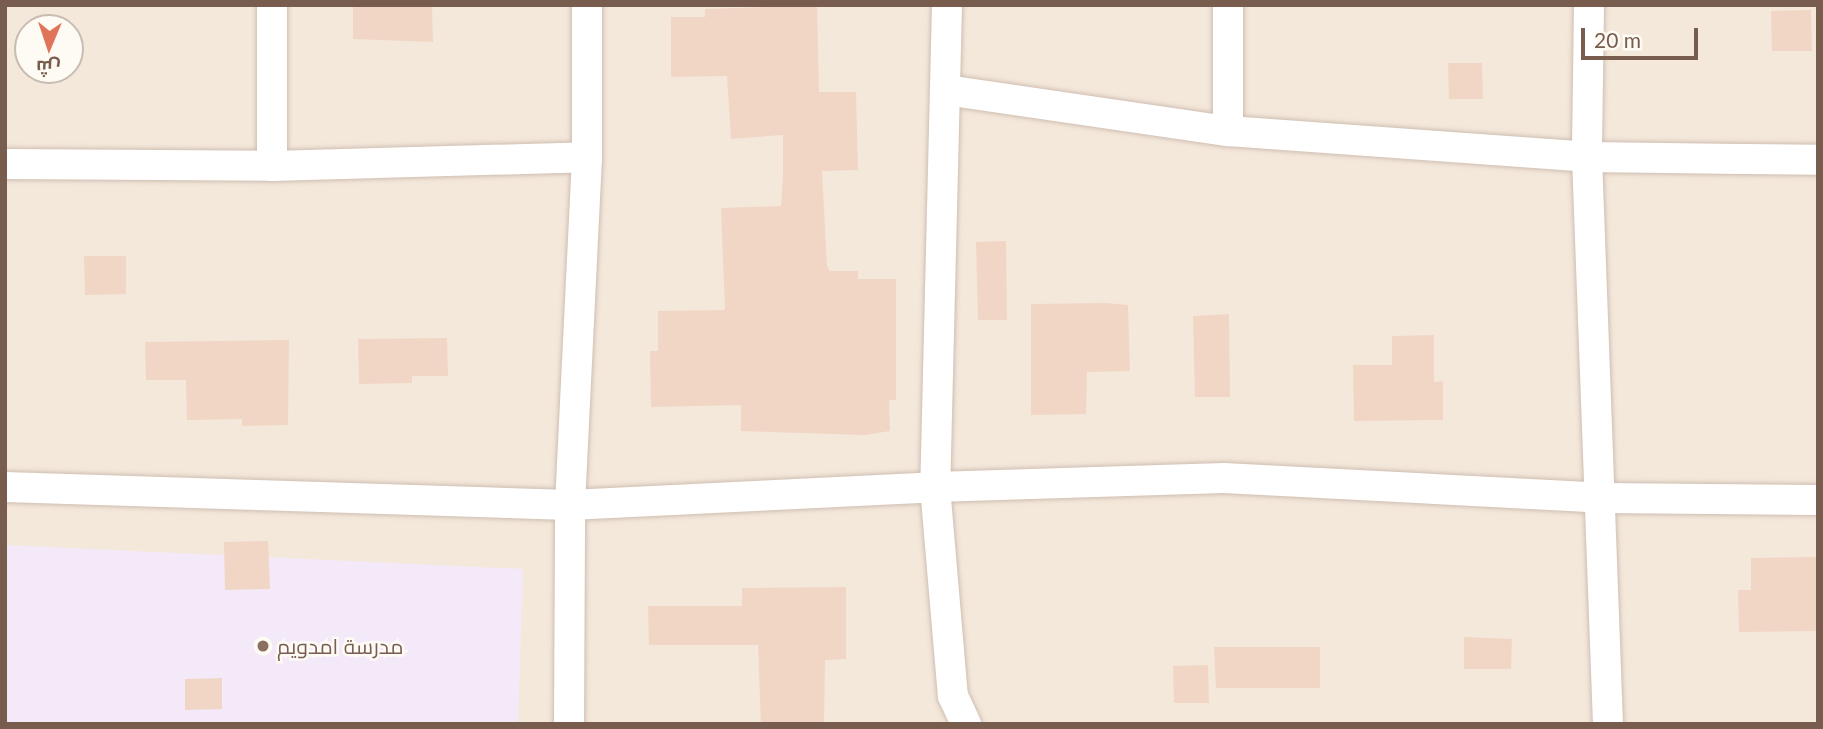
<!DOCTYPE html>
<meta charset="utf-8">
<style>
body{margin:0}
#map{position:relative;width:1823px;height:729px;overflow:hidden;background:#fcf6ed;font-family:Lato,Cairo,sans-serif}
div>[style]{position:absolute}
.residential>*{inset:0;background:#f4e8db}
.education>*{inset:0;background:#f3e9f9}
.building>*{inset:0;background:#f1d6c5}
.roads{filter:drop-shadow(0 0 2px #cfbeb1) drop-shadow(0 0 2px #cfbeb1)}
.minor>*{height:30px;margin:-15px;padding:0 15px;transform-origin:15px;border-radius:15px;background:#fff}
.dots>*{width:19px;height:19px;translate:-50% -50%;box-sizing:border-box;border:4px solid #fefaf4;border-radius:50%}
span{translate:-50% -50%;white-space:nowrap;text-align:center;line-height:1.15;-webkit-text-stroke:5px #fefaf4;paint-order:stroke}
.education-label{font-size:21px;color:#785e54}
.left{translate:0 -50%;text-align:left}
.frame{position:absolute;inset:0;border:7px solid #785d4f;pointer-events:none}
.north{position:absolute;left:14px;top:14px;width:70px;height:70px;box-sizing:border-box;background:#fefaf4;border:2px solid #c8bbb2;border-radius:50%;rotate:182deg;font-size:19px;font-weight:700;line-height:28px;text-align:center;color:#785d4f}
.north::after{content:'';display:block;margin:auto;width:24px;height:32px;background:#df7459;clip-path:polygon(50% 0,100% 100%,50% 72%,0 100%)}
.scale{position:absolute;left:1581px;top:28px;width:117px;height:32px;box-sizing:border-box;border:4px solid #785d4f;border-top:0;padding-left:9px;font-size:21px;line-height:24px;white-space:nowrap;color:#785d4f;-webkit-text-stroke:5px #fefaf4;paint-order:stroke}
</style>
<div id="map">
<div class="residential">
<div style="clip-path:polygon(evenodd,5px 5px,1818px 5px,1818px 724px,5px 724px,5px 5px,28px 28px,70px 28px,70px 70px,28px 70px,28px 28px)"></div>
</div>
<div class="education">
<div style="clip-path:polygon(5px 545px,523px 569px,518px 724px,5px 724px)"></div>
</div>
<div class="building">
<div style="clip-path:polygon(353px 5px,432px 5px,433px 42px,353px 39px)"></div>
<div style="clip-path:polygon(817px 5px,819px 92px,856px 92px,858px 170px,822px 171px,827px 266px,830px 271px,858px 271px,858px 279px,896px 279px,896px 400px,889px 400px,890px 431px,865px 435px,741px 431px,741px 405px,651px 407px,650px 351px,658px 351px,658px 311px,725px 310px,721px 208px,781px 206px,783px 175px,783px 135px,731px 139px,727px 76px,671px 77px,671px 17px,705px 17px,705px 9px)"></div>
<div style="clip-path:polygon(1811px 10px,1812px 51px,1772px 51px,1771px 11px)"></div>
<div style="clip-path:polygon(1448px 63px,1482px 63px,1483px 99px,1449px 99px)"></div>
<div style="clip-path:polygon(1006px 241px,1007px 320px,978px 320px,976px 242px)"></div>
<div style="clip-path:polygon(84px 256px,126px 256px,126px 294px,85px 295px)"></div>
<div style="clip-path:polygon(1106px 303px,1128px 305px,1130px 371px,1087px 372px,1086px 414px,1031px 415px,1031px 304px)"></div>
<div style="clip-path:polygon(1229px 314px,1230px 397px,1195px 397px,1193px 316px)"></div>
<div style="clip-path:polygon(1434px 335px,1434px 382px,1443px 381px,1443px 420px,1354px 421px,1353px 365px,1392px 365px,1392px 336px)"></div>
<div style="clip-path:polygon(447px 338px,448px 376px,412px 376px,412px 383px,359px 384px,358px 339px)"></div>
<div style="clip-path:polygon(289px 340px,288px 425px,242px 426px,242px 419px,187px 420px,186px 380px,146px 380px,145px 342px)"></div>
<div style="clip-path:polygon(268px 541px,270px 589px,225px 590px,224px 542px)"></div>
<div style="clip-path:polygon(1818px 557px,1818px 631px,1739px 632px,1738px 590px,1751px 590px,1751px 558px)"></div>
<div style="clip-path:polygon(846px 587px,846px 659px,825px 660px,824px 724px,761px 724px,758px 645px,649px 645px,648px 606px,742px 606px,742px 588px)"></div>
<div style="clip-path:polygon(1464px 637px,1512px 639px,1511px 669px,1464px 669px)"></div>
<div style="clip-path:polygon(1214px 647px,1320px 647px,1320px 688px,1216px 688px)"></div>
<div style="clip-path:polygon(1208px 665px,1209px 703px,1174px 703px,1173px 666px)"></div>
<div style="clip-path:polygon(222px 678px,222px 709px,185px 710px,185px 679px)"></div>
</div>
<div class="roads">
<div class="minor">
<div style="left:947px;top:5px;width:482px;rotate:91.4deg"></div>
<div style="left:935px;top:487px;width:210px;rotate:85.1deg"></div>
<div style="left:953px;top:696px;width:31px;rotate:65deg"></div>
<div style="left:1589px;top:5px;width:152px;rotate:90.8deg"></div>
<div style="left:1587px;top:157px;width:567px;rotate:87.88deg"></div>
<div style="left:946px;top:90px;width:285px;rotate:8.3deg"></div>
<div style="left:1228px;top:131px;width:360px;rotate:4.1deg"></div>
<div style="left:1587px;top:157px;width:231px;rotate:0.7deg"></div>
<div style="left:1228px;top:131px;width:126px;rotate:-90deg"></div>
<div style="left:5px;top:164px;width:267px;rotate:0.4deg"></div>
<div style="left:272px;top:166px;width:315px;rotate:-1.6deg"></div>
<div style="left:272px;top:166px;width:161px;rotate:-90deg"></div>
<div style="left:5px;top:487px;width:565px;rotate:1.82deg"></div>
<div style="left:570px;top:505px;width:365px;rotate:-2.8deg"></div>
<div style="left:935px;top:487px;width:289px;rotate:-1.8deg"></div>
<div style="left:1224px;top:478px;width:379px;rotate:3deg"></div>
<div style="left:1602px;top:498px;width:216px;rotate:0.5deg"></div>
<div style="left:569px;top:724px;width:219px;rotate:-89.7deg"></div>
<div style="left:570px;top:505px;width:348px;rotate:-87.2deg"></div>
<div style="left:587px;top:157px;width:152px;rotate:-90deg"></div>
</div>
</div>
<div class="dots">
<div style="left:263px;top:646px;background:#8d6e63"></div>
</div>
<div class="education-label">
<span class="left" style="left:277px;top:646px">مدرسة امدويم</span>
</div>
<div class="frame"></div>
<div class="north">ش</div>
<div class="scale">20 m</div>
</div>
